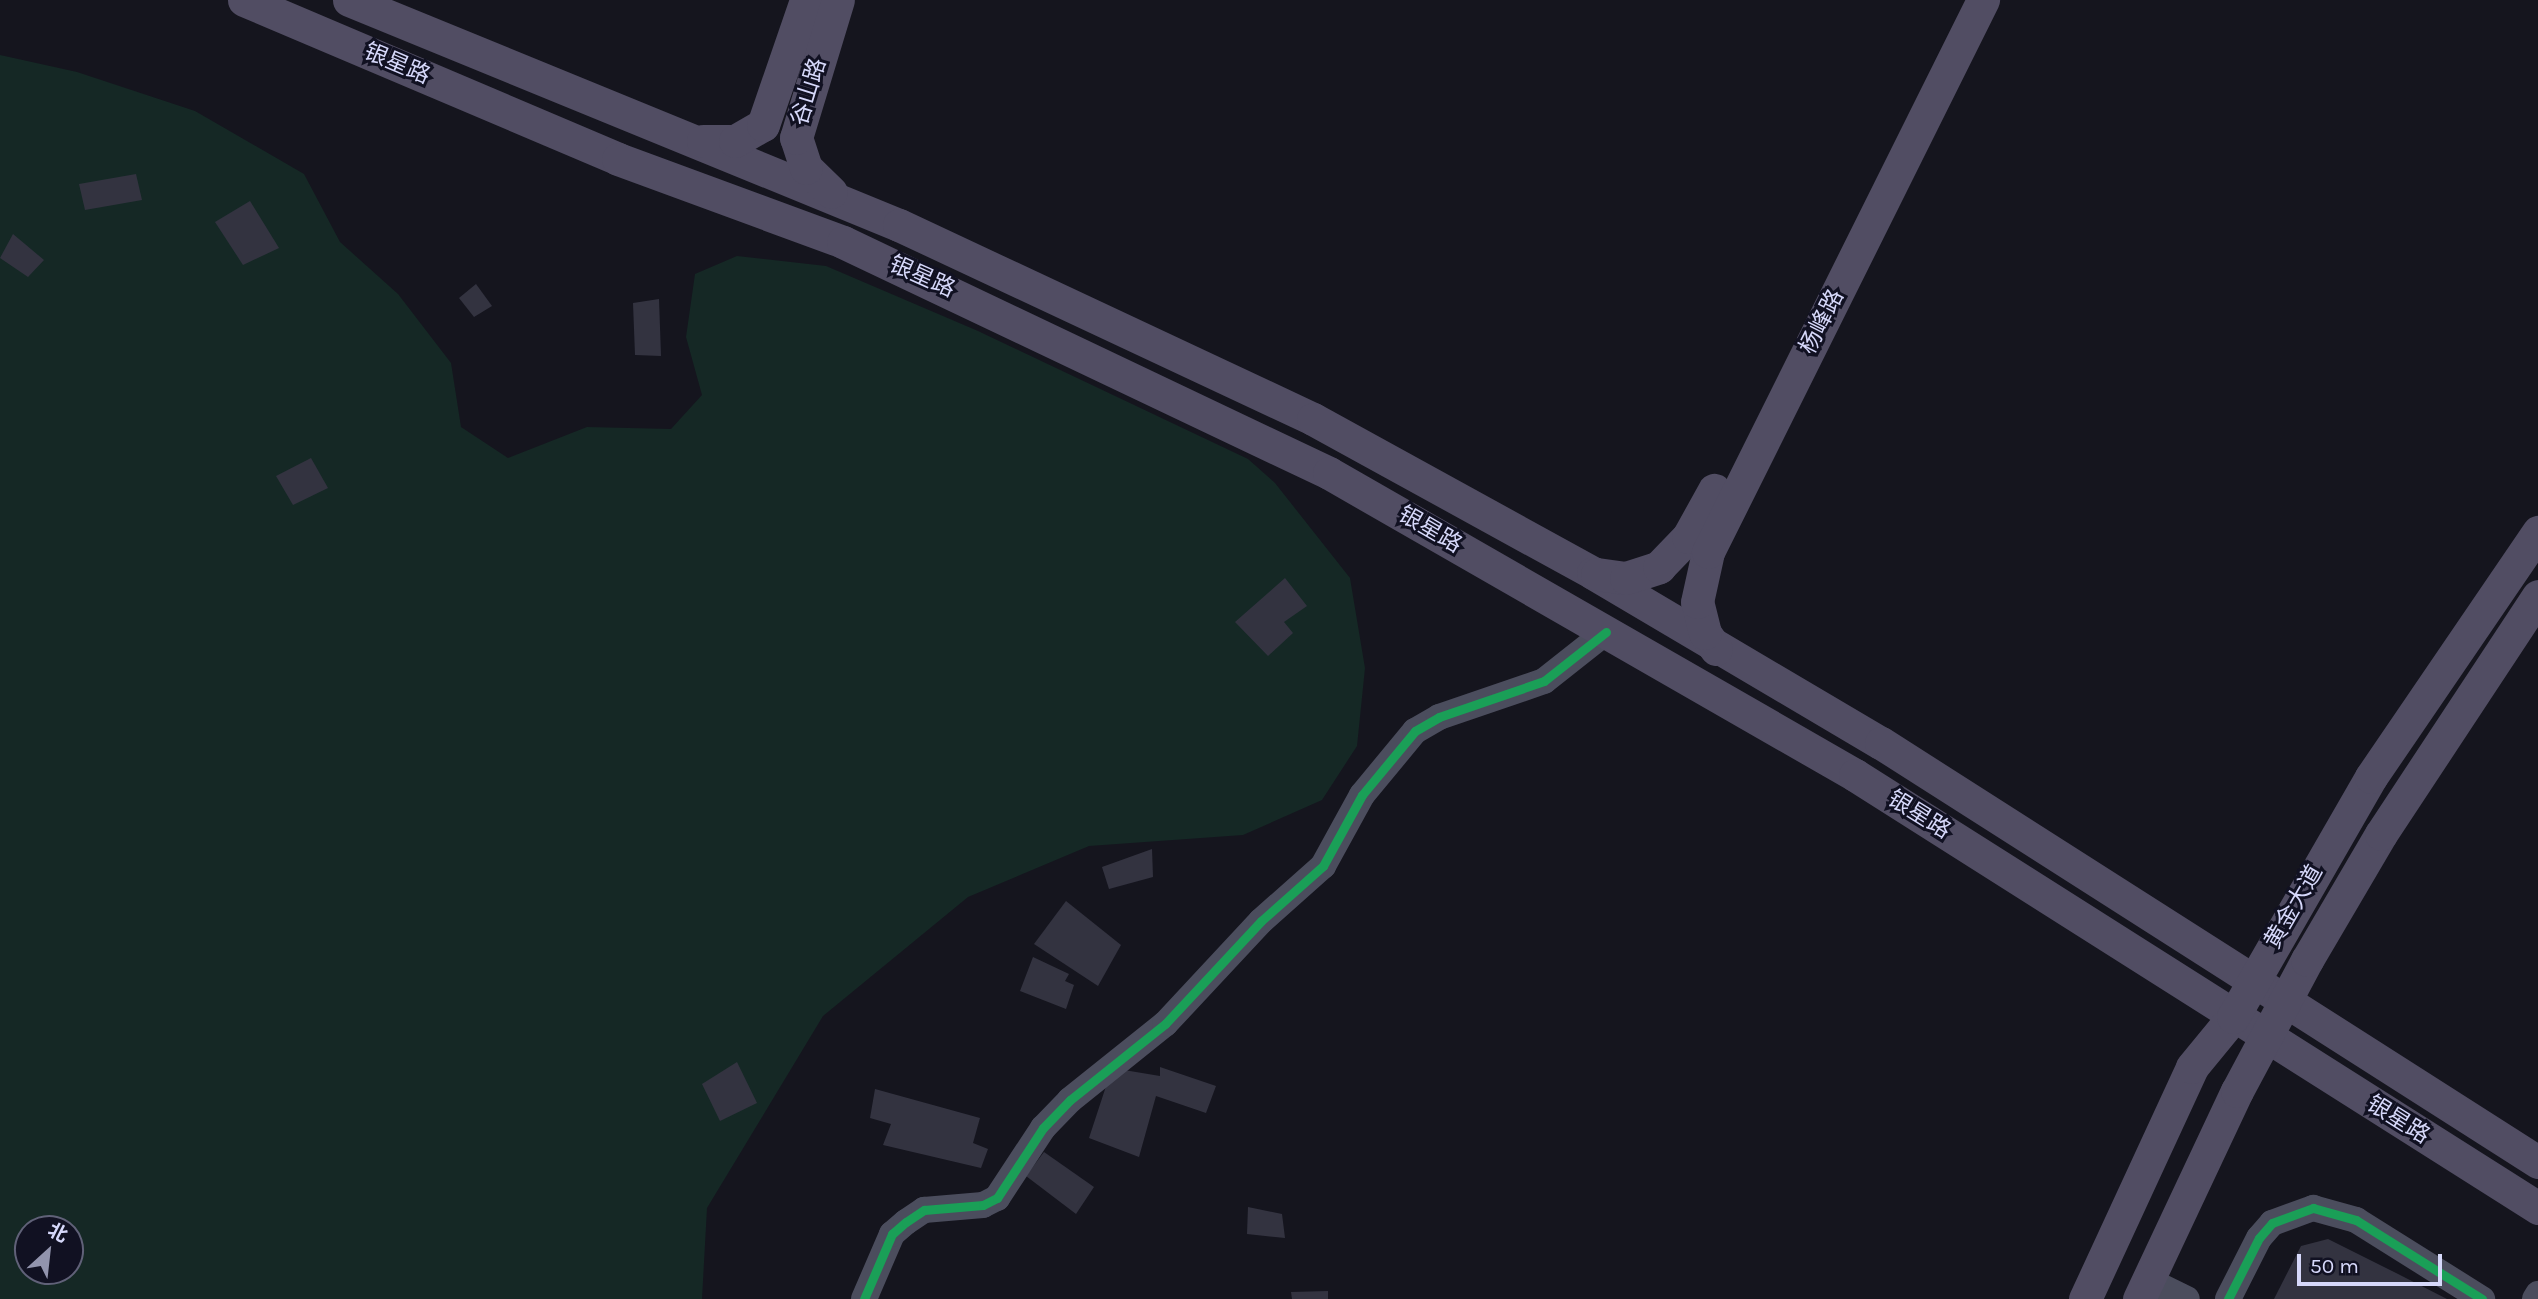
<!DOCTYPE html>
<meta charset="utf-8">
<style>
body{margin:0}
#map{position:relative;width:2538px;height:1299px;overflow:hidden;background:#15151e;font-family:Karla,"Noto Sans SC",sans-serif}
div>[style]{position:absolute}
.green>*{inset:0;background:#152825}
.building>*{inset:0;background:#333340}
.minor>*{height:26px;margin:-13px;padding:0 13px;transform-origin:13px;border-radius:13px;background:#4b4d5d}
.major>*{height:33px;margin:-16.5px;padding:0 16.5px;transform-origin:16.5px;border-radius:16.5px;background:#514d63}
.cycleway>*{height:9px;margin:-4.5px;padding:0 4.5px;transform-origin:4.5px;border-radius:4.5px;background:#1a9f57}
span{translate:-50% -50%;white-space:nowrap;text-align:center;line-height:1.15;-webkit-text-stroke:6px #112;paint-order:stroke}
.street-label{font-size:23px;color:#d6d8fa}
.north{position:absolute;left:14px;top:1215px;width:70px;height:70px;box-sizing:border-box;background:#112;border:2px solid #606178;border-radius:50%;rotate:27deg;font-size:19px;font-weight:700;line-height:28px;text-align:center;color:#d6d8fa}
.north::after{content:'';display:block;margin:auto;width:24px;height:32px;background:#9294ad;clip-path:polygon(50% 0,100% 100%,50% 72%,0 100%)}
.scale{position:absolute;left:2297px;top:1254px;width:145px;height:32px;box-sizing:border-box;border:4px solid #d6d8fa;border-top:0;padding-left:9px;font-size:21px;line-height:24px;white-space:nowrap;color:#d6d8fa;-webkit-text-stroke:5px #112;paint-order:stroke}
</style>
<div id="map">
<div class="green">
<div style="clip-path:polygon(evenodd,0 55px,77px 72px,195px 111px,304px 174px,340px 242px,398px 294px,451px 363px,461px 427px,508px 458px,587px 427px,671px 429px,702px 395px,686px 337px,695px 274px,737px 256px,826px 266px,978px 331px,1248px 459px,1275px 483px,1350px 578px,1365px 668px,1357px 746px,1322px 800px,1243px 835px,1089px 846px,968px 897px,823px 1016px,707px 1208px,702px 1299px,0 1299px,0 55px,28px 1229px,70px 1229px,70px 1271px,28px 1271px,28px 1229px)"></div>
</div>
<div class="building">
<div style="clip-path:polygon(136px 174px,142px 200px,85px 210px,79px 184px)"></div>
<div style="clip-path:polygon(250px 201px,279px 248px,243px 265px,215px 222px)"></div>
<div style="clip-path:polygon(13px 234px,44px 260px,28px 277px,0 258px)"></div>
<div style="clip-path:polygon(476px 284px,492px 306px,474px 317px,459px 298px)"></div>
<div style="clip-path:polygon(659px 299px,661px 356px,635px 355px,633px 303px)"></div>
<div style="clip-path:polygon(311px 458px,328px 488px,293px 505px,276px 476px)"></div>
<div style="clip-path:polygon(1285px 578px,1307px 606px,1284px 622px,1293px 633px,1268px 656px,1235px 622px)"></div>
<div style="clip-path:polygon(1152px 849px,1153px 877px,1109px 889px,1102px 867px)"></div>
<div style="clip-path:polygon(1066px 901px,1121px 945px,1098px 986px,1034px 944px)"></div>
<div style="clip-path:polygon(1033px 957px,1069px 974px,1065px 981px,1074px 985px,1066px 1009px,1020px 991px)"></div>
<div style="clip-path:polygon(737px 1062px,757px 1103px,720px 1121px,702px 1084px)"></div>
<div style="clip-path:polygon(1160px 1067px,1216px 1086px,1206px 1113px,1156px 1096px,1139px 1157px,1089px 1138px,1112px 1068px,1160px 1076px)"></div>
<div style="clip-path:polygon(875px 1089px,980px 1118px,973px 1143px,988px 1149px,981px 1168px,883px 1145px,891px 1124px,870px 1118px)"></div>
<div style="clip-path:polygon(1044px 1152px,1094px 1187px,1076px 1214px,1026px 1176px)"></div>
<div style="clip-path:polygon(1248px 1207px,1282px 1214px,1285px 1238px,1247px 1234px)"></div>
<div style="clip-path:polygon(2328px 1239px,2400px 1275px,2447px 1299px,2274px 1299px,2301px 1246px)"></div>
<div style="clip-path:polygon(1328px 1291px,1328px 1299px,1292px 1299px,1291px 1292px)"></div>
</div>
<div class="minor">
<div style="left:2148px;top:1280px;width:43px;rotate:26deg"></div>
<div style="left:864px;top:1299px;width:71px;rotate:-66.7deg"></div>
<div style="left:892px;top:1234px;width:18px;rotate:-41deg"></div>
<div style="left:906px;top:1222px;width:22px;rotate:-34deg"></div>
<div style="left:924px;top:1210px;width:59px;rotate:-4.8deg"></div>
<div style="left:983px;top:1205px;width:16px;rotate:-27deg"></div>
<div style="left:997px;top:1198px;width:84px;rotate:-56.7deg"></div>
<div style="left:1043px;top:1128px;width:39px;rotate:-46deg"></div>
<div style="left:1070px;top:1100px;width:122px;rotate:-38.7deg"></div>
<div style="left:1165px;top:1024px;width:141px;rotate:-47deg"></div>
<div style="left:1261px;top:921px;width:83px;rotate:-41.6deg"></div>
<div style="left:1323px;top:866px;width:81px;rotate:-61.2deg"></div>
<div style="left:1362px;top:795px;width:83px;rotate:-50.4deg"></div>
<div style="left:1415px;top:731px;width:28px;rotate:-30deg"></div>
<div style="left:1439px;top:717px;width:111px;rotate:-18.9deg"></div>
<div style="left:1544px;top:681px;width:79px;rotate:-38.3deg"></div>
<div style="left:2228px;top:1299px;width:68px;rotate:-63.1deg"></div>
<div style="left:2259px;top:1238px;width:20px;rotate:-49deg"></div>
<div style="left:2272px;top:1223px;width:44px;rotate:-20.1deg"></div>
<div style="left:2313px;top:1208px;width:45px;rotate:15.6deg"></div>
<div style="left:2356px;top:1220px;width:149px;rotate:32.1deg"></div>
<div style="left:2535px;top:1299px;width:6px;rotate:-59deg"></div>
</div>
<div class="major">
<div style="left:244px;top:0;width:406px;rotate:23deg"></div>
<div style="left:618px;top:159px;width:240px;rotate:20.2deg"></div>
<div style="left:843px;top:242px;width:538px;rotate:25.42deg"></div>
<div style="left:1329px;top:473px;width:607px;rotate:29.86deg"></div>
<div style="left:1855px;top:775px;width:809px;rotate:32.37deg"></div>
<div style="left:349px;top:0;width:594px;rotate:22.25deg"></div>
<div style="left:899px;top:225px;width:457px;rotate:25.1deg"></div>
<div style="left:1313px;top:419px;width:320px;rotate:28.8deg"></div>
<div style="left:1593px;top:573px;width:334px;rotate:30.6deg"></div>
<div style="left:1881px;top:743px;width:779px;rotate:32.53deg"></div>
<div style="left:703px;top:141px;width:32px"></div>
<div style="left:735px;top:141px;width:32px;rotate:-30deg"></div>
<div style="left:763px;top:125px;width:132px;rotate:-71deg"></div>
<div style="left:831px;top:192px;width:35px;rotate:-136deg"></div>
<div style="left:806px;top:168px;width:32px;rotate:-108deg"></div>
<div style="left:796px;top:138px;width:144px;rotate:-73.1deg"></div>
<div style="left:1597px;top:574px;width:29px;rotate:8deg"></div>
<div style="left:1626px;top:578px;width:35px;rotate:-18deg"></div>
<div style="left:1659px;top:567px;width:42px;rotate:-46deg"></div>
<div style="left:1688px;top:537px;width:54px;rotate:-61deg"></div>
<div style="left:1716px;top:649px;width:19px;rotate:-125deg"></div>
<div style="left:1705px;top:633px;width:32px;rotate:-104deg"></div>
<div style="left:1697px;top:602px;width:51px;rotate:-77.6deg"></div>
<div style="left:1708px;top:552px;width:617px;rotate:-63.52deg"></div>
<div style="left:2085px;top:1299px;width:255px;rotate:-65.2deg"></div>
<div style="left:2192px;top:1067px;width:65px;rotate:-50.6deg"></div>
<div style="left:2233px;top:1017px;width:277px;rotate:-60.1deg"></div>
<div style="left:2371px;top:777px;width:297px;rotate:-55.7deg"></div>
<div style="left:2139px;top:1299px;width:230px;rotate:-64.8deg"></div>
<div style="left:2237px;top:1091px;width:149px;rotate:-61.9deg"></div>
<div style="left:2307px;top:960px;width:146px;rotate:-59.6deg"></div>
<div style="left:2381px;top:834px;width:285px;rotate:-56.6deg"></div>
</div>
<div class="cycleway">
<div style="left:864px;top:1299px;width:71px;rotate:-66.7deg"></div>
<div style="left:892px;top:1234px;width:18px;rotate:-41deg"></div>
<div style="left:906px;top:1222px;width:22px;rotate:-34deg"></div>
<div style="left:924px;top:1210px;width:59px;rotate:-4.8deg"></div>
<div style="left:983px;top:1205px;width:16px;rotate:-27deg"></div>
<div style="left:997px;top:1198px;width:84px;rotate:-56.7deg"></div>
<div style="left:1043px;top:1128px;width:39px;rotate:-46deg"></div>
<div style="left:1070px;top:1100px;width:122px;rotate:-38.7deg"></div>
<div style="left:1165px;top:1024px;width:141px;rotate:-47deg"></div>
<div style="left:1261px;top:921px;width:83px;rotate:-41.6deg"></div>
<div style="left:1323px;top:866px;width:81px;rotate:-61.2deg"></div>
<div style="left:1362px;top:795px;width:83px;rotate:-50.4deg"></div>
<div style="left:1415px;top:731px;width:28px;rotate:-30deg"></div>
<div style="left:1439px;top:717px;width:111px;rotate:-18.9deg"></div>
<div style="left:1544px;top:681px;width:79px;rotate:-38.3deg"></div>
<div style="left:2228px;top:1299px;width:68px;rotate:-63.1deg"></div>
<div style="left:2259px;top:1238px;width:20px;rotate:-49deg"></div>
<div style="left:2272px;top:1223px;width:44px;rotate:-20.1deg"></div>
<div style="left:2313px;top:1208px;width:45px;rotate:15.6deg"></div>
<div style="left:2356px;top:1220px;width:149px;rotate:32.1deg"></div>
</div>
<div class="street-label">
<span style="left:397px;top:64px;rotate:23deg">银星路</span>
<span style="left:809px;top:92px;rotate:-73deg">谷山路</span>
<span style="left:922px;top:277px;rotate:24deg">银星路</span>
<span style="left:1822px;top:322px;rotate:-63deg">杨峰路</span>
<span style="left:1430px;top:530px;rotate:30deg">银星路</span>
<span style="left:1919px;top:815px;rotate:32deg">银星路</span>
<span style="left:2294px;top:907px;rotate:-60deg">黄金大道</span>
<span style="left:2398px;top:1120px;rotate:32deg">银星路</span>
</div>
<div class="north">北</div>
<div class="scale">50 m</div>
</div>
